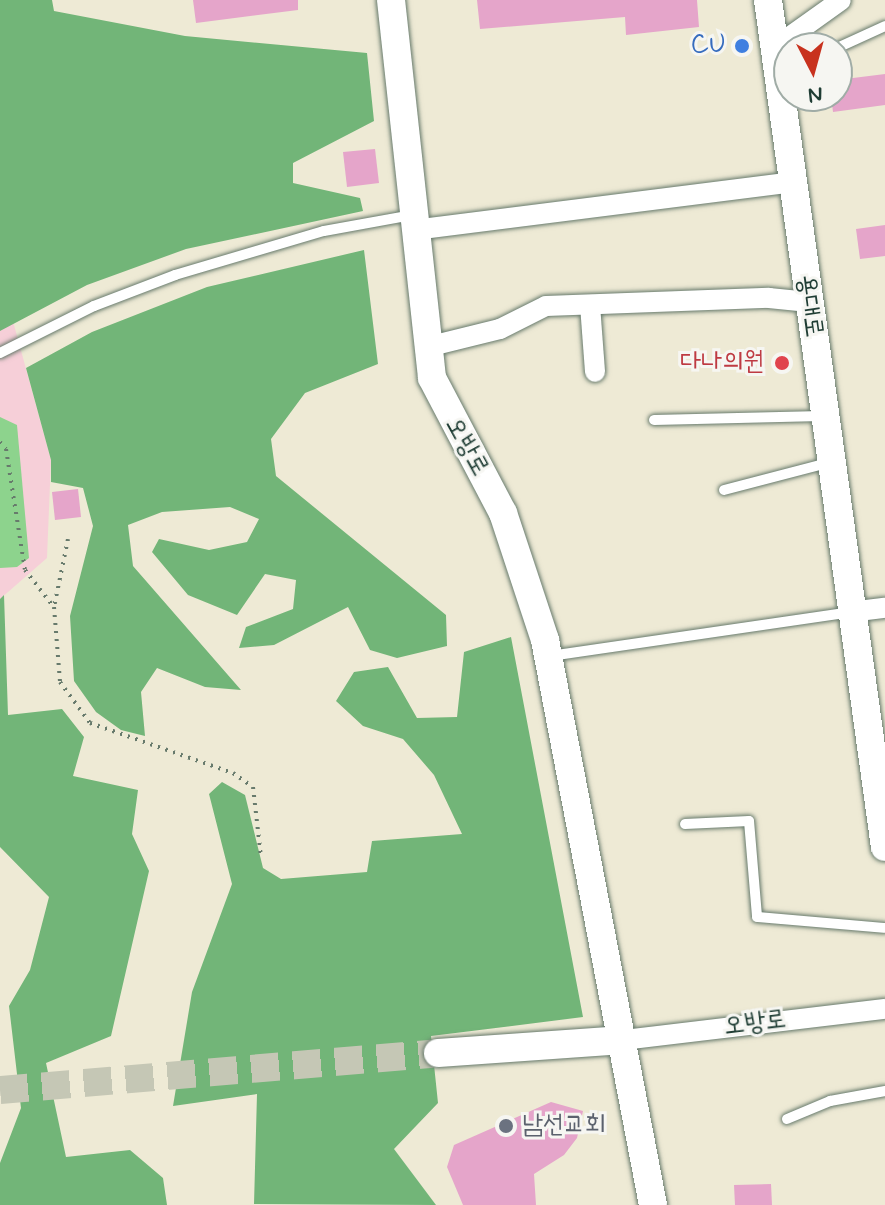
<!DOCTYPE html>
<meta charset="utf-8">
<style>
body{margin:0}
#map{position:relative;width:885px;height:1205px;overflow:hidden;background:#eeead5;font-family:Mynerve,"Poor Story",sans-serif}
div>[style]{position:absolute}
.built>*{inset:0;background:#f6cfd8}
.green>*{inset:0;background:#8dd38d}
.forest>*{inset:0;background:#72b578}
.building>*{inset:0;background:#e5a5ca}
.secondary-tunnel>*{height:28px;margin-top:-14px;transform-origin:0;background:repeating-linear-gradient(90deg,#c5c7b5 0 28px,transparent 0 42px)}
.path>*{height:4px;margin-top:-2px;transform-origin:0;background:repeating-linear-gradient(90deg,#677a6c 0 2px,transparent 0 8px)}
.roads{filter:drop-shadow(0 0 2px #677a6c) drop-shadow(0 0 2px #677a6c)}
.lane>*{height:10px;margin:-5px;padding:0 5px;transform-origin:5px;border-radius:5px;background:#fff}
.street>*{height:20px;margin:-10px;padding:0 10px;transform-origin:10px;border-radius:10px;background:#fff}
.secondary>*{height:28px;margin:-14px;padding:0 14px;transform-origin:14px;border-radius:14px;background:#fff}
.dots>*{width:22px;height:22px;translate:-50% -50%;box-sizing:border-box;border:4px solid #f6f6f2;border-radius:50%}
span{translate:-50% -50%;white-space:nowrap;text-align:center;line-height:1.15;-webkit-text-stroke:6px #f6f6f2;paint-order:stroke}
.shop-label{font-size:26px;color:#366cbe}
.right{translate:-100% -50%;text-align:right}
.street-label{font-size:26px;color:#1f3d34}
.health-label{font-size:26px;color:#be3a42}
.worship-label{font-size:26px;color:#5b616d}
.left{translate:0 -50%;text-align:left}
.north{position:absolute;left:773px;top:32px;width:80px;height:80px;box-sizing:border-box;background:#f6f6f2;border:2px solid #a0aca6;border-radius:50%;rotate:174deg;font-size:22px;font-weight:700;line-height:32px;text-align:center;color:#1f3d34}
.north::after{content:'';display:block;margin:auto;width:28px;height:36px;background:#c8321e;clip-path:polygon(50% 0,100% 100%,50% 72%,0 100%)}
</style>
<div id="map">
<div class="built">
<div style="clip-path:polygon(0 227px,14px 325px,51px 460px,47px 558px,0 599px)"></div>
</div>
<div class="green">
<div style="clip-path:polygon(0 417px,17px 425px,29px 558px,17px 567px,0 568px)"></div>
</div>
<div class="forest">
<div style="clip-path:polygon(0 0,52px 0,54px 11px,185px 36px,367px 53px,374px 121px,293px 163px,293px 183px,360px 198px,363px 211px,186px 249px,87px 285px,0 331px)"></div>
<div style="clip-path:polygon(364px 250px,378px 364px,305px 393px,271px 439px,276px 476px,446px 615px,447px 646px,397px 658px,370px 650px,348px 607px,274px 645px,239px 648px,246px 627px,293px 609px,296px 580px,265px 574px,237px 615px,188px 595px,152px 552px,159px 539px,209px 550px,247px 542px,259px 519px,230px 507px,162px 512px,128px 525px,133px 566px,241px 690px,205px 687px,157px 668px,141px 692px,145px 736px,121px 730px,96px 712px,74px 681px,70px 616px,93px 526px,83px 488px,51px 482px,51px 460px,26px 368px,92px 332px,207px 287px)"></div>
<div style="clip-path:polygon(4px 595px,8px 715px,62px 709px,84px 737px,73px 776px,138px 790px,132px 834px,149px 871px,111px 1036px,46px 1063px,66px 1157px,130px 1150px,163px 1178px,167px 1205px,0 1205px,0 1163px,21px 1108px,9px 1006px,30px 970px,49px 897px,0 847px,0 599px)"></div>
<div style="clip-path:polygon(511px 637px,583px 1017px,431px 1036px,438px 1103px,394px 1149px,436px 1205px,254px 1204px,257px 1094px,173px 1106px,192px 992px,232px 884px,209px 794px,222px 782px,245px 795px,263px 868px,281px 879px,367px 872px,372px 841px,462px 834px,434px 775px,403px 739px,363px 726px,336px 701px,354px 672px,388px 667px,417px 718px,457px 717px,464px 652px)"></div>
</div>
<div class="building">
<div style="clip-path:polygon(193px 0,298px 0,298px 10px,196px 23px)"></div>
<div style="clip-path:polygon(477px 0,697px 0,699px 27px,626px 35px,625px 17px,480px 29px)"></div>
<div style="clip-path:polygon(885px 74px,885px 105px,833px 112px,831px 96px,837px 96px,837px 80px)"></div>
<div style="clip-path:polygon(375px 149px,379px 183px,347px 187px,343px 152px)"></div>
<div style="clip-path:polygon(885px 225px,885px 256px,860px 259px,856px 229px)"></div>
<div style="clip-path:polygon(78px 489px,81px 517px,55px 520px,52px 492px)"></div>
<div style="clip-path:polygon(551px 1102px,583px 1111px,577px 1138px,564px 1155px,534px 1174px,536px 1205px,463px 1205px,447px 1167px,454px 1145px)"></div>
<div style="clip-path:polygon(771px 1184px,772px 1205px,735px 1205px,734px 1185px)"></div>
</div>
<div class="secondary-tunnel">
<div style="left:0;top:1090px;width:440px;rotate:-4.8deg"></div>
</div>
<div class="path">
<div style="left:0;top:442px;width:9px;rotate:49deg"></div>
<div style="left:6px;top:449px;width:122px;rotate:81.1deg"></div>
<div style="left:25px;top:570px;width:46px;rotate:52.1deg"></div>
<div style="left:68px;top:539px;width:69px;rotate:101.6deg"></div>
<div style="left:54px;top:607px;width:75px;rotate:85.4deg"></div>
<div style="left:60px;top:682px;width:51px;rotate:53.8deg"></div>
<div style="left:90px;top:723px;width:151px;rotate:19.3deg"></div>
<div style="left:233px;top:773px;width:24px;rotate:35deg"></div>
<div style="left:253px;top:787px;width:70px;rotate:83.5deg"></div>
</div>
<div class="roads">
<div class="lane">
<div style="left:837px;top:48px;width:53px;rotate:-24.6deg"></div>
<div style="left:0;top:353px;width:105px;rotate:-26.6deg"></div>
<div style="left:94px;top:306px;width:87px;rotate:-20.9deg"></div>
<div style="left:175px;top:275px;width:155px;rotate:-16.5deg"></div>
<div style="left:324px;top:231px;width:89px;rotate:-10.3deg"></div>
<div style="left:654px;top:420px;width:168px;rotate:-1.4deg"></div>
<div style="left:724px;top:490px;width:107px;rotate:-14.6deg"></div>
<div style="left:550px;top:656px;width:303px;rotate:-8.3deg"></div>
<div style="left:685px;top:824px;width:64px;rotate:-2.7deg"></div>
<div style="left:749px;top:821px;width:96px;rotate:85.2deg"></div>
<div style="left:757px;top:917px;width:128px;rotate:4.9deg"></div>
<div style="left:787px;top:1119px;width:47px;rotate:-22.7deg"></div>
<div style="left:830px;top:1101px;width:56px;rotate:-10.3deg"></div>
</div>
<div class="street">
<div style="left:774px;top:48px;width:82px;rotate:-35.6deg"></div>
<div style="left:414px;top:230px;width:381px;rotate:-7.2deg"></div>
<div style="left:590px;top:305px;width:67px;rotate:85.7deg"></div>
<div style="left:427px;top:347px;width:75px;rotate:-13.9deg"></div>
<div style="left:500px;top:329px;width:51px;rotate:-26.6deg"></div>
<div style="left:546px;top:306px;width:223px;rotate:-2.1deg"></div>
<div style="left:769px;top:298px;width:40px;rotate:5.7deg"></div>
<div style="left:850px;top:612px;width:35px;rotate:-7deg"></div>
<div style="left:624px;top:1040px;width:263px;rotate:-6.8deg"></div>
</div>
<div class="secondary">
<div style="left:391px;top:0;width:380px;rotate:83.8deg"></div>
<div style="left:432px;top:378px;width:153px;rotate:62.3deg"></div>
<div style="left:503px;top:513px;width:134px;rotate:71.7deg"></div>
<div style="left:545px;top:640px;width:575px;rotate:79.18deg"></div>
<div style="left:768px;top:0;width:855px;rotate:82.14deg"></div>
<div style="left:438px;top:1053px;width:186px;rotate:-4deg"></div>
</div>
</div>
<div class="dots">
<div style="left:742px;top:46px;background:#3f7fe0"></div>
<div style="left:782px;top:363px;background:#e0444e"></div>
<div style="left:506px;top:1126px;background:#6b7280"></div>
</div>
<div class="shop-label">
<span class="right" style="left:726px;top:46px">CU</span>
</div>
<div class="street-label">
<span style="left:809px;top:306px;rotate:82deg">용대로</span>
<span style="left:466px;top:447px;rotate:61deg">오방로</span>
<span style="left:755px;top:1024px;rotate:-7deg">오방로</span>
</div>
<div class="health-label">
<span class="right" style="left:764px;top:363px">다나의원</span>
</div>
<div class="worship-label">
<span class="left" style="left:522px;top:1126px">남선교회</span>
</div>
<div class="north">N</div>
</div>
